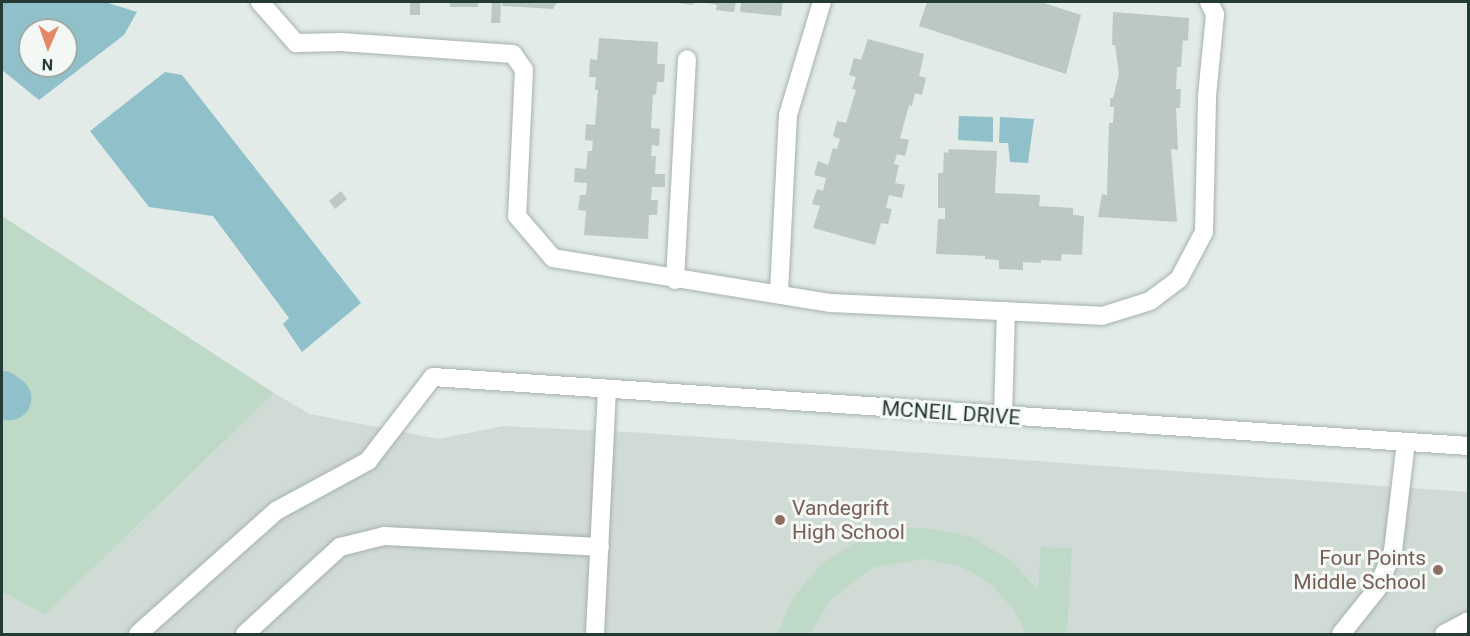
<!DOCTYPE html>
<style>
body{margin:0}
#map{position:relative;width:1470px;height:636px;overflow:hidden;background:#e2ebe7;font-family:Roboto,sans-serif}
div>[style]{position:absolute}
.built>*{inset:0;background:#d1dbd6}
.green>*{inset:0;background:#bedac6}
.water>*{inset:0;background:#90c0ca}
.river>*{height:44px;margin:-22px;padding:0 22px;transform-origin:22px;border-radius:22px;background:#90c0ca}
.building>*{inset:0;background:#bbc8c3}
.roads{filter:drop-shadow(0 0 2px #a5b2ae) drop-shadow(0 0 2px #a5b2ae)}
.minor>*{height:18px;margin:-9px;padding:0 9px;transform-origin:9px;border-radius:9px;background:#fff}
.dots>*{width:16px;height:16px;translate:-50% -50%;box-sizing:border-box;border:3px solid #f3f8f5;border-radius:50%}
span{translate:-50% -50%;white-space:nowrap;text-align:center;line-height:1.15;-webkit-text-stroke:6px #f3f8f5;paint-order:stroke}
.street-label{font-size:21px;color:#243a35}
.education-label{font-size:21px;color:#785e54}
.left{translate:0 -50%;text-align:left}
.right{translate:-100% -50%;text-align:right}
.frame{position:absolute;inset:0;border:3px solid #243a35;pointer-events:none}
.north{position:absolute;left:18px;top:18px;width:60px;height:60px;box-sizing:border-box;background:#f3f8f5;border:2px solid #a0aca8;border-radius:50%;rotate:182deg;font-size:16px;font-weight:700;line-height:24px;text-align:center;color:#243a35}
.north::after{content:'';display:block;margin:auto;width:21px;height:27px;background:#e38868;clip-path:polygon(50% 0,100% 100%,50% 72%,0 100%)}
</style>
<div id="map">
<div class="built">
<div style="clip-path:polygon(274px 393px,310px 414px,438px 439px,504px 426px,647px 433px,1468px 492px,1468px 634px,2px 634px,2px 592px,45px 615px)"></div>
</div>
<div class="green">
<div style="clip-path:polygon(2px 216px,274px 393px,45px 615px,2px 592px)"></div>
<div style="clip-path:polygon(904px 528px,927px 528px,972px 537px,1011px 561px,1038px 590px,1041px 547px,1072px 548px,1067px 634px,1026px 634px,1015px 611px,991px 584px,960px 566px,925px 559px,872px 568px,829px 601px,810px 634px,778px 634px,792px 599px,821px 564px,860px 540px)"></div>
</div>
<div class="water">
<div style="clip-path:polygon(evenodd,2px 2px,105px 2px,137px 12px,124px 35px,39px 100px,2px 70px,2px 2px,30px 30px,66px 30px,66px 66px,30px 66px,30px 30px)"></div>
<div style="clip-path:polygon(165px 72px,182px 75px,361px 303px,302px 352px,283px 324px,289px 318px,213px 216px,149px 207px,90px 131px)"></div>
<div style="clip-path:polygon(959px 116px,993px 117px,993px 142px,958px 140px)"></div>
<div style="clip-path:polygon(1000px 117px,1034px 119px,1028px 163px,1010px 162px,1008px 143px,999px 143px)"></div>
</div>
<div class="river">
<div style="left:2px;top:393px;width:9px;rotate:36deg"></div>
</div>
<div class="building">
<div style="clip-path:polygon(410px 2px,420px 2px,420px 15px,410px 15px)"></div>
<div style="clip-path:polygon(450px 2px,478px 2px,478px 7px,450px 7px)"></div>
<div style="clip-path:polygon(492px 2px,501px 2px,500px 23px,491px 23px)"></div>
<div style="clip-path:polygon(503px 2px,557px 2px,553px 9px,502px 6px)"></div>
<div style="clip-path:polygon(672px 2px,693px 2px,693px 5px)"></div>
<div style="clip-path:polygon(703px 2px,736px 2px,734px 12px,716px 10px,717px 5px)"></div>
<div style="clip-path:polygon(741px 2px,783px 2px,781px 16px,740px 12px)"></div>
<div style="clip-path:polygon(927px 2px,1041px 2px,1081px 15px,1066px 74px,919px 26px)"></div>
<div style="clip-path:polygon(1113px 12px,1189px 18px,1188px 41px,1183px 40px,1181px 67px,1177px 67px,1176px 89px,1181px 89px,1180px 108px,1176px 108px,1178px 150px,1171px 149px,1177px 222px,1098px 217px,1102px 194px,1107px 195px,1109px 123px,1113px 123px,1114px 107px,1110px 107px,1110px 98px,1113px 98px,1119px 74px,1115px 45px,1112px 45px)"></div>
<div style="clip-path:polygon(599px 38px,658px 42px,657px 64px,665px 64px,664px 82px,657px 82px,656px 95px,653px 94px,651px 128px,660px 129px,659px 146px,652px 145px,651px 156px,656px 156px,655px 174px,665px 174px,665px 187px,652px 187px,651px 200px,658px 200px,657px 215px,649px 215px,648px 239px,584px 235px,586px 211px,578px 210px,580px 195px,586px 195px,587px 183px,574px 182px,575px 168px,586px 169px,588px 151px,592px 151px,593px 141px,585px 140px,586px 124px,595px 125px,598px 90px,595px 90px,596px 77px,589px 77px,590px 59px,597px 60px)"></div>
<div style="clip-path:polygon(868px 39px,924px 54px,919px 76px,926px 78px,922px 95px,915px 93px,912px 106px,909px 105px,900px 138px,909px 140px,905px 156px,897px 154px,894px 164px,899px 165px,895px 183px,905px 185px,902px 198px,889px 195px,886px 208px,892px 209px,888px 224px,881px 223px,875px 245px,813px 228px,820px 206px,812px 204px,817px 189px,823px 191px,826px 178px,814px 175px,818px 161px,828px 165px,833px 148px,837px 149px,840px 139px,833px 136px,837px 121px,846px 123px,856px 90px,852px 89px,856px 77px,849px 75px,854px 58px,861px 60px)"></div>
<div style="clip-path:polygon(949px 149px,997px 151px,995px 193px,1040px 195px,1039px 206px,1073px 208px,1073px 215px,1084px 216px,1082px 255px,1062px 254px,1061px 261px,1041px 260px,1041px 263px,1023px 262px,1023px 270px,999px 269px,999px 260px,985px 259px,985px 256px,936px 254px,938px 219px,945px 219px,945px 208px,938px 208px,938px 173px,943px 173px,944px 152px,948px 153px)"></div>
<div style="clip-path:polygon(341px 191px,347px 199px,335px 209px,329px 201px)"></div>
</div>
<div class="roads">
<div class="minor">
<div style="left:260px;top:2px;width:55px;rotate:48.7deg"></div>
<div style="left:296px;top:43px;width:45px;rotate:-1.3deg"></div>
<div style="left:341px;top:42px;width:172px;rotate:4deg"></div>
<div style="left:513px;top:54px;width:19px;rotate:55deg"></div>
<div style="left:524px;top:70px;width:146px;rotate:92.7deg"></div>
<div style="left:517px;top:216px;width:55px;rotate:49.4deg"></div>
<div style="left:553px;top:258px;width:282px;rotate:9.2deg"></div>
<div style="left:831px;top:303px;width:271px;rotate:2.7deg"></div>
<div style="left:1102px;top:316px;width:50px;rotate:-17.4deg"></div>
<div style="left:1150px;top:301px;width:36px;rotate:-37deg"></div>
<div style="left:1179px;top:279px;width:53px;rotate:-62deg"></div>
<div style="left:1204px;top:232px;width:136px;rotate:-88.7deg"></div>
<div style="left:1207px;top:96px;width:82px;rotate:-84.4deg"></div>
<div style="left:1215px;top:14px;width:13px;rotate:-117deg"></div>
<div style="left:675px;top:280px;width:221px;rotate:-86.9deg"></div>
<div style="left:779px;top:292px;width:177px;rotate:-87.1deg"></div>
<div style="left:788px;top:115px;width:118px;rotate:-73.3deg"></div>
<div style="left:1003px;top:416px;width:105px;rotate:-88.4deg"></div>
<div style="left:138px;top:634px;width:185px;rotate:-41.7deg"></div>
<div style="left:276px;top:511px;width:105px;rotate:-28.5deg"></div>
<div style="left:368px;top:461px;width:106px;rotate:-52.3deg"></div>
<div style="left:433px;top:377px;width:1037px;rotate:3.81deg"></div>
<div style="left:245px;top:634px;width:129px;rotate:-42.5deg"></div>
<div style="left:340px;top:547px;width:45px;rotate:-14deg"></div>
<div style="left:384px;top:536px;width:216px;rotate:2.9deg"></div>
<div style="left:595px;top:634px;width:244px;rotate:-87.2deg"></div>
<div style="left:1341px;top:634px;width:58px;rotate:-51.3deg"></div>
<div style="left:1377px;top:589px;width:41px;rotate:-67.2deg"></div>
<div style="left:1393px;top:551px;width:110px;rotate:-83.2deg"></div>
<div style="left:1444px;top:634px;width:27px;rotate:-28deg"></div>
</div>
</div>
<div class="dots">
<div style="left:780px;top:520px;background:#8d6e63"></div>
<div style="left:1438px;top:570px;background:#8d6e63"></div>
</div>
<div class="street-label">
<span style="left:951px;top:413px;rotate:4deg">MCNEIL DRIVE</span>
</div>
<div class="education-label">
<span class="left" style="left:792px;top:520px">Vandegrift<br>High School</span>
<span class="right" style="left:1426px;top:570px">Four Points<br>Middle School</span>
</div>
<div class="frame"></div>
<div class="north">N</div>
</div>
